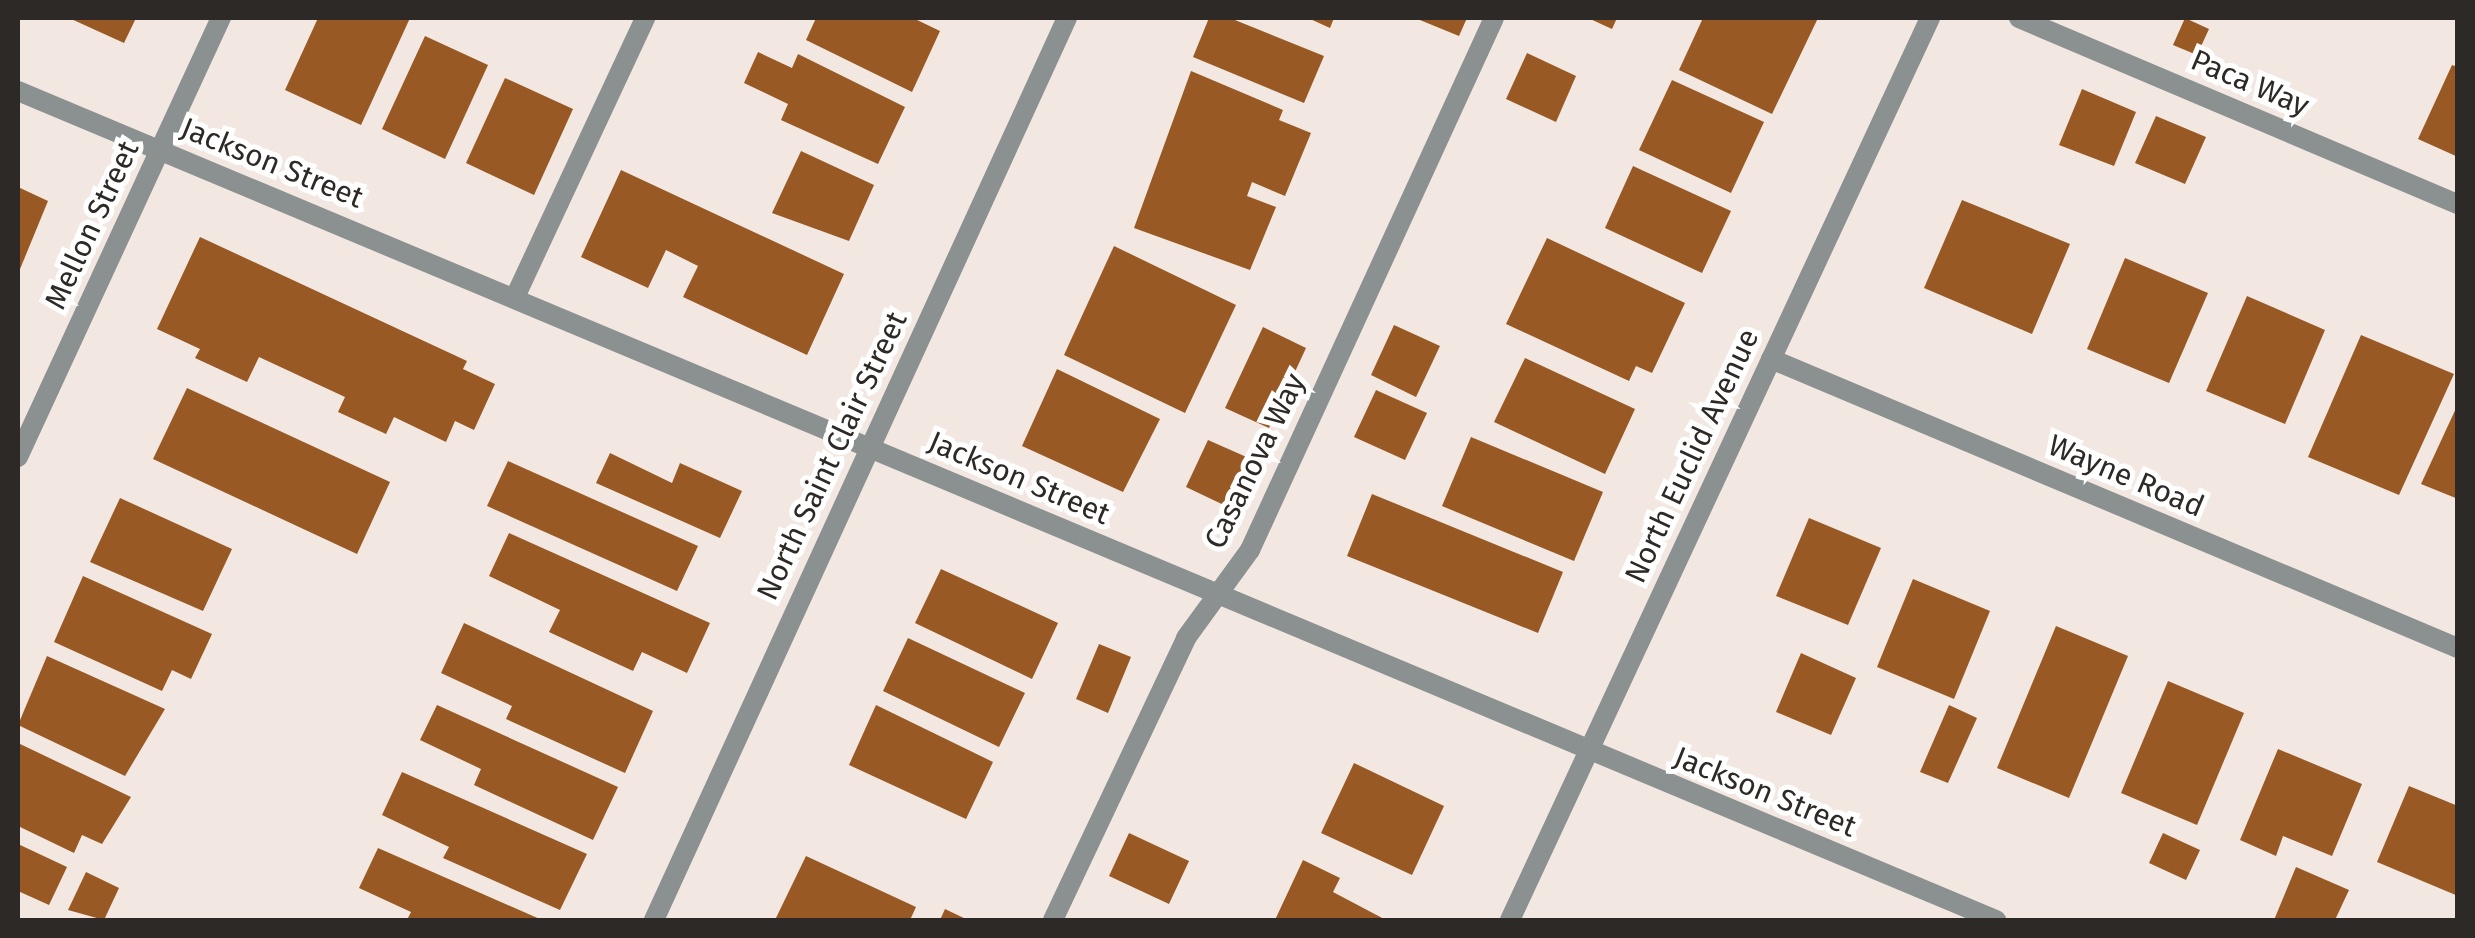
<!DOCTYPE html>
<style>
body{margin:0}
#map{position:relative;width:2475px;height:938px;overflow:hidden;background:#f3e8e1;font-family:"Fira Sans",sans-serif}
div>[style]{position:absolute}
.building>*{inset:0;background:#985924}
.lane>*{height:20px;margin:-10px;padding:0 10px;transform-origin:10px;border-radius:10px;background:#8b9190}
.street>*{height:20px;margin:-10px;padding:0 10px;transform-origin:10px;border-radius:10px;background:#8b9190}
span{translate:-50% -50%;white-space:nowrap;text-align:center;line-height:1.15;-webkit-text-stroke:10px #fff;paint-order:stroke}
.street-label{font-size:30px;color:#2d2926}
.frame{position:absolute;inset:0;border:20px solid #2d2926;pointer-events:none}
</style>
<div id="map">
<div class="building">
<div style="clip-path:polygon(69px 18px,136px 18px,124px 43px)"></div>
<div style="clip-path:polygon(318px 18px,410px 18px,361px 125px,285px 90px)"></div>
<div style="clip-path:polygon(816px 18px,913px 18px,940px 31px,912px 92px,806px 40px)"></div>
<div style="clip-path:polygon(1209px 18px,1230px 18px,1324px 56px,1304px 103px,1193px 57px)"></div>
<div style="clip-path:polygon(1308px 18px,1334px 18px,1330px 28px)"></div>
<div style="clip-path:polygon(1415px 18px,1467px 18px,1459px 36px)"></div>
<div style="clip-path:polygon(1588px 18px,1617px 18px,1612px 29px)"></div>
<div style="clip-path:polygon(1703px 18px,1818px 18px,1772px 114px,1679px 70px)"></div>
<div style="clip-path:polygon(2185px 18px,2209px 29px,2197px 55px,2173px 45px)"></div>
<div style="clip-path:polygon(425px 36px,488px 65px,445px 159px,382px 129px)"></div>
<div style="clip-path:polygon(758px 52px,792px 68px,798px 54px,905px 107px,878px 164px,781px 120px,788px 104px,744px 83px)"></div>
<div style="clip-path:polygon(1527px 53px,1576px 76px,1556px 122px,1506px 99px)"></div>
<div style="clip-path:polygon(2452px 65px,2458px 67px,2458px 157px,2418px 139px)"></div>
<div style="clip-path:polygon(1191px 71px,1283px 110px,1279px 120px,1311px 133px,1285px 196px,1252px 182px,1247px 196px,1276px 207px,1250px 270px,1134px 228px)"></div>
<div style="clip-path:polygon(505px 78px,573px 109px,534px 195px,466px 163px)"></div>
<div style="clip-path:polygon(1672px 80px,1764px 122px,1731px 193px,1639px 150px)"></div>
<div style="clip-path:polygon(2082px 89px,2136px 112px,2114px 166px,2059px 145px)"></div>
<div style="clip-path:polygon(2156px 116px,2206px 137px,2185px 184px,2135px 163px)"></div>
<div style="clip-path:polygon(801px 151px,874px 185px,849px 241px,772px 213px)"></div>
<div style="clip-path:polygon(1633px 166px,1731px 211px,1702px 273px,1605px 228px)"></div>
<div style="clip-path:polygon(621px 170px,844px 274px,807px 355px,683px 297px,698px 266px,666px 250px,648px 288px,581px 257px)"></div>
<div style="clip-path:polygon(18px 187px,48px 201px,18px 274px)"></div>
<div style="clip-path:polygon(1962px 200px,2070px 244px,2032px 334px,1924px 288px)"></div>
<div style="clip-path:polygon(200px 237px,467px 361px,463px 369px,495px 384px,474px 430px,455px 421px,446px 442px,394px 417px,386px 434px,338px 412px,345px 397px,259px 357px,247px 382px,195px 358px,200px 349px,157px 329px)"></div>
<div style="clip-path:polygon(1547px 238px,1685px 303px,1652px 373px,1636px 366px,1629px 381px,1506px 324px)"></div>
<div style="clip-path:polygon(1114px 246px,1236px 305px,1185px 413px,1064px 355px)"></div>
<div style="clip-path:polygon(2125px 258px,2208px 293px,2169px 383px,2087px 349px)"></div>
<div style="clip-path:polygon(2247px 296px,2325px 330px,2285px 424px,2206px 391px)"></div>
<div style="clip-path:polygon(1394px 325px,1440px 346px,1416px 397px,1371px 375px)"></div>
<div style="clip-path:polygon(1263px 327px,1306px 348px,1269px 428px,1225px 408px)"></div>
<div style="clip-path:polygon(2361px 335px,2454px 374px,2399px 495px,2308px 457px)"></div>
<div style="clip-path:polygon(1525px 358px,1635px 409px,1605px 474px,1494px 422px)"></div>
<div style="clip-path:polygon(1057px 369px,1160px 419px,1123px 492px,1022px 446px)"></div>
<div style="clip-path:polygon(187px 388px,390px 482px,357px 554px,153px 459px)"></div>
<div style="clip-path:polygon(1376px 390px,1427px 413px,1405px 460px,1354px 437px)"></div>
<div style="clip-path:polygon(2458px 404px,2458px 499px,2421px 484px)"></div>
<div style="clip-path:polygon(1471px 437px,1603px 492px,1574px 561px,1442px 506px)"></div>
<div style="clip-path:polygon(1208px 440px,1251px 459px,1228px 507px,1186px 487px)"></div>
<div style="clip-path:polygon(610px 453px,672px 483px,680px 463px,742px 491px,720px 538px,596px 483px)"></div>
<div style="clip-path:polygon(508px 461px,698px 546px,677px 591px,487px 506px)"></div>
<div style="clip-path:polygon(1372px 494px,1563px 572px,1538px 633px,1347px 556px)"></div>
<div style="clip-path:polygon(120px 498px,232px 549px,203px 611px,90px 562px)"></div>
<div style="clip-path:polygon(1809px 518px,1881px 548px,1848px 625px,1776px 596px)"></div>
<div style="clip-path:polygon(509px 533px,710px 623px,687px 673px,642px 652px,633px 671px,549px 632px,560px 610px,489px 576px)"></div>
<div style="clip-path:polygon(941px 569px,1058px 623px,1032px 679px,915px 623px)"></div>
<div style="clip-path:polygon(83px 576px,212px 634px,191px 679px,172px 670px,162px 691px,54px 642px)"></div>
<div style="clip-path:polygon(1913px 579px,1990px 611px,1954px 699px,1877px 667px)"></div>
<div style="clip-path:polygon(464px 623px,653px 711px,625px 773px,506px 719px,512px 706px,441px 673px)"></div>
<div style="clip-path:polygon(2056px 626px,2128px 656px,2069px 798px,1997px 768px)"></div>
<div style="clip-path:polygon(908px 638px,1025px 693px,999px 747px,883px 691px)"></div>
<div style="clip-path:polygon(1099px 644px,1131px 657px,1108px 713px,1076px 699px)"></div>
<div style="clip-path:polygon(1801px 653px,1856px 678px,1831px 735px,1776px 712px)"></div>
<div style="clip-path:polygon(47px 656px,165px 709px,125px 776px,18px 725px)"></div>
<div style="clip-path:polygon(2168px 681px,2244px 713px,2197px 825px,2121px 793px)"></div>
<div style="clip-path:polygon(437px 705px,618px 787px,593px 840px,474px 785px,481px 769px,420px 740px)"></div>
<div style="clip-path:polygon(876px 705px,993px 762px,966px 819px,849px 765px)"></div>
<div style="clip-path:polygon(1949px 705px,1977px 718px,1948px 783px,1920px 772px)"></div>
<div style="clip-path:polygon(18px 743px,131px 797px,102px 844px,82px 835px,74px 853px,18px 826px)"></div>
<div style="clip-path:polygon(2278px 749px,2362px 784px,2332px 856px,2283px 836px,2276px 856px,2240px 840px)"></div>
<div style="clip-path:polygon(1354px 763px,1444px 806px,1412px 875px,1321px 833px)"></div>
<div style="clip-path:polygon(402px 772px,587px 854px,560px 910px,443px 858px,449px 847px,382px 815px)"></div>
<div style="clip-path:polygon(2409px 786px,2458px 806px,2458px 896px,2377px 862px)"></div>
<div style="clip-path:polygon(1129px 833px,1189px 861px,1169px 904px,1109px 876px)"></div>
<div style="clip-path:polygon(2163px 833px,2200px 850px,2186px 880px,2149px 863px)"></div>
<div style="clip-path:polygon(18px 844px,67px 867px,49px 905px,18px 891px)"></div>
<div style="clip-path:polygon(378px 848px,542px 920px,407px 920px,411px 912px,359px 888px)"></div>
<div style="clip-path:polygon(806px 856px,916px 907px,910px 920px,775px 920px)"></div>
<div style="clip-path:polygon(1303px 860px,1340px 878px,1333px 892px,1386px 920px,1275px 920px)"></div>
<div style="clip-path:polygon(2296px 867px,2349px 890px,2335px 920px,2274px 920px)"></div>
<div style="clip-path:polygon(86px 872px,119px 888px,104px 920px,68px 910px)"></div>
<div style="clip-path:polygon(945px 909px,968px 920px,940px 920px)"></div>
</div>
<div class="lane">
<div style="left:2019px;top:18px;width:477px;rotate:23deg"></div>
<div style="left:516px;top:295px;width:306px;rotate:-65deg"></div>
<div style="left:1053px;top:920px;width:312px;rotate:-64.7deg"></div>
<div style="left:1186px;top:638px;width:109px;rotate:-54deg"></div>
<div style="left:1250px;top:550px;width:585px;rotate:-65.36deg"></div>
</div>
<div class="street">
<div style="left:18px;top:91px;width:2145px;rotate:22.74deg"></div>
<div style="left:1771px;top:359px;width:745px;rotate:22.82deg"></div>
<div style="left:18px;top:457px;width:484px;rotate:-65.2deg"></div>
<div style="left:654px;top:920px;width:992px;rotate:-65.4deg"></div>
<div style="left:1510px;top:920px;width:995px;rotate:-65.03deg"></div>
</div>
<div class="street-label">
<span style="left:2250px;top:83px;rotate:23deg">Paca Way</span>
<span style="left:272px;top:163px;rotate:22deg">Jackson Street</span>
<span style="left:92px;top:225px;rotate:-65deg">Mellon Street</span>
<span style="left:832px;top:456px;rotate:-65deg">North Saint Clair Street</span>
<span style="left:1692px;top:456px;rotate:-65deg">North Euclid Avenue</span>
<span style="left:1255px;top:461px;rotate:-64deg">Casanova Way</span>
<span style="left:2126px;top:476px;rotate:23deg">Wayne Road</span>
<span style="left:1019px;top:478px;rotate:23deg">Jackson Street</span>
<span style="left:1765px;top:792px;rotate:22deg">Jackson Street</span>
</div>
<div class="frame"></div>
</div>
